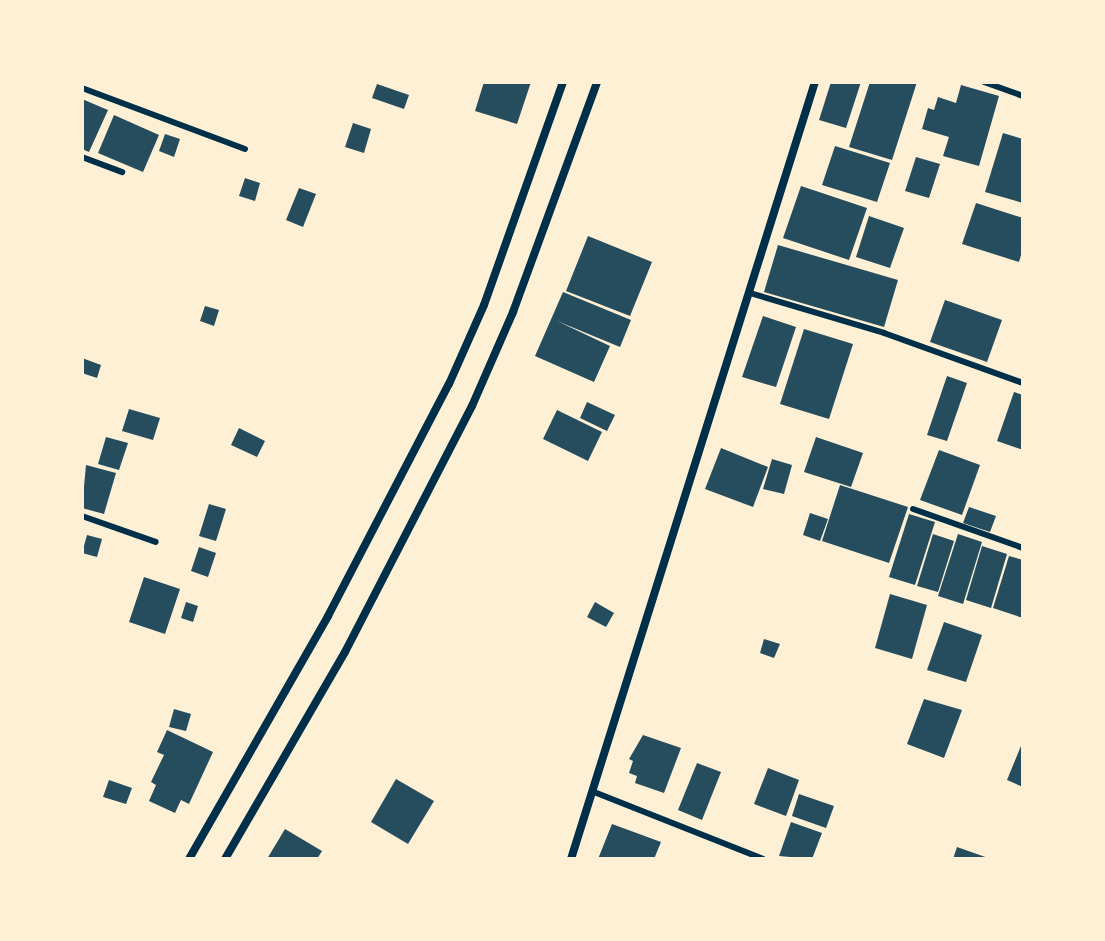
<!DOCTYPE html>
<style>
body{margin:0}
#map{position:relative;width:1105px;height:941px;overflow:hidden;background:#fdf0d5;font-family:Jost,sans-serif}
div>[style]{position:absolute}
.building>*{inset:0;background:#264d5e}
.service>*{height:6px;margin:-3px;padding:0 3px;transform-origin:3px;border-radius:3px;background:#003049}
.minor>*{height:8px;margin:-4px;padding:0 4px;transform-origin:4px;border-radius:4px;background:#003049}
span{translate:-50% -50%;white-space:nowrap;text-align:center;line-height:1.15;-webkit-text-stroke:6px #fdf0d5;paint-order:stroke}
.frame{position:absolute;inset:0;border:84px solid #fdf0d5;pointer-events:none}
</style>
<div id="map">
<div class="building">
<div style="clip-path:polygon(484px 82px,531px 82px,517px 124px,475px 111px)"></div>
<div style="clip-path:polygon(831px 82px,861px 82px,846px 128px,819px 120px)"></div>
<div style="clip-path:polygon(870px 82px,917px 82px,892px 160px,849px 147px)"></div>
<div style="clip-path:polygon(377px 84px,409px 95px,404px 109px,372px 98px)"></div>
<div style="clip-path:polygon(961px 85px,999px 96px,979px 166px,943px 156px,949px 137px,922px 129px,928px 108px,934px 110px,938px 97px,956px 103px)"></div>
<div style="clip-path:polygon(82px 99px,108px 110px,89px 152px,82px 149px)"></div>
<div style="clip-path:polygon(114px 115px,159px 135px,143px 172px,98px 153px)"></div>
<div style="clip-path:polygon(353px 123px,371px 129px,364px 153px,345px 147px)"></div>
<div style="clip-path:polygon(1003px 133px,1023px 139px,1023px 203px,985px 192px)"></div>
<div style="clip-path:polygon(165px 134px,180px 139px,174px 157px,159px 151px)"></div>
<div style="clip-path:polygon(835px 146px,890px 163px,877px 202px,822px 185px)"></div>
<div style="clip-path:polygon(916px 157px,940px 164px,929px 198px,905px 191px)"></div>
<div style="clip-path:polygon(245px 178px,260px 183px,255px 201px,239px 196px)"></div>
<div style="clip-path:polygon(801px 186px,867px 208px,849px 260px,783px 238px)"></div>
<div style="clip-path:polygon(299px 188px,316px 194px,303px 227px,286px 220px)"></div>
<div style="clip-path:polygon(976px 203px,1023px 218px,1023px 248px,1019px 262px,962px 244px)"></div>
<div style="clip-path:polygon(869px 216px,904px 228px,890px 268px,856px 257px)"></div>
<div style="clip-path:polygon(588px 236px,652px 262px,630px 316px,566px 291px)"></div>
<div style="clip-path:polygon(778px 245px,898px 280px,884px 327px,764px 292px)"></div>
<div style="clip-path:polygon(563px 292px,631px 320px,620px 347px,557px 321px,610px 346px,594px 382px,535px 356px)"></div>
<div style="clip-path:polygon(945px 300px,1002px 320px,987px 362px,930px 342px)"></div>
<div style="clip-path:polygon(205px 306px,219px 310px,214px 326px,200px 321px)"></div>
<div style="clip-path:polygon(763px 316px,796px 327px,776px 387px,742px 377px)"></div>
<div style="clip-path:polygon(804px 329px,853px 344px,829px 419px,780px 404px)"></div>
<div style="clip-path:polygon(82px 358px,101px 365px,97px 378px,82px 373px)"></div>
<div style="clip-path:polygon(947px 376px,967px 383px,947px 441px,927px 435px)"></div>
<div style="clip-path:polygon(1014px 392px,1023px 395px,1023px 450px,997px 441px)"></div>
<div style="clip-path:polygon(587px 402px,615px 415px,607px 431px,580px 418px)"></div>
<div style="clip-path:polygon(129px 409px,160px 418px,153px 440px,122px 431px)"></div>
<div style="clip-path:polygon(557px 410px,602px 432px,588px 461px,543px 439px)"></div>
<div style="clip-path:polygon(239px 428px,265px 441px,257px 457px,231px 445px)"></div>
<div style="clip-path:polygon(106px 437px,128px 443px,119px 470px,98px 464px)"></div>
<div style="clip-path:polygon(816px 437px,863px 453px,851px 487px,804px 472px)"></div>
<div style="clip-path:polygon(721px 448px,768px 467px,753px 507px,705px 489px)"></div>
<div style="clip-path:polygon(939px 450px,980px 465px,962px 515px,920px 500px)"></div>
<div style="clip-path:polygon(772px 459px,792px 465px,784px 494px,763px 489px)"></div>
<div style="clip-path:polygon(86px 465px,116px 473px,104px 514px,82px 508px)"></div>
<div style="clip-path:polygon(840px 485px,908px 507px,889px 563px,822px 541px)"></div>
<div style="clip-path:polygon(209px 504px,226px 509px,216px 541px,199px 536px)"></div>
<div style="clip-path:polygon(969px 507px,996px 516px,990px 532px,963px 523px)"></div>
<div style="clip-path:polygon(810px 513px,828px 519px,820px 541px,803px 535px)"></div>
<div style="clip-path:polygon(909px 514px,935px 522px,915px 585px,889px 577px)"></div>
<div style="clip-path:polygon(933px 534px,954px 541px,938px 592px,917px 586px)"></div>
<div style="clip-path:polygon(958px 534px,982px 542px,963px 604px,938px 596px)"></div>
<div style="clip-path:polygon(87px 535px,102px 539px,97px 557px,82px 553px)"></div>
<div style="clip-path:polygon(982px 546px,1007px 554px,991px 608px,966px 600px)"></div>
<div style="clip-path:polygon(199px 547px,216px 553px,208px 577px,191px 571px)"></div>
<div style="clip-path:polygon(1009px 556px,1023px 560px,1023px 618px,993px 608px)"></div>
<div style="clip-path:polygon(144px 577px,180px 589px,165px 634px,129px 622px)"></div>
<div style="clip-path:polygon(890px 594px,927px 605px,912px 659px,875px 648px)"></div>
<div style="clip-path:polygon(186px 602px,198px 606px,193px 622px,181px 618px)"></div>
<div style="clip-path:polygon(595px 602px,614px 613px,606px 627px,587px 617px)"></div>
<div style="clip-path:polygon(944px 622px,982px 635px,966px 682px,927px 670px)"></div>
<div style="clip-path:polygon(764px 639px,780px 644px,774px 658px,760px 653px)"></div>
<div style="clip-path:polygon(924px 699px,962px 710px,944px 758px,907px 744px)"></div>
<div style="clip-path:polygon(174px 709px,191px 714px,186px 731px,169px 727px)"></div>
<div style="clip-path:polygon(167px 730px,213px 752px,189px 804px,181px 800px,175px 813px,149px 801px,156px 785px,151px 782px,164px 755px,157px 752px)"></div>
<div style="clip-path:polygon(643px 735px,681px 748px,664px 793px,635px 783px,637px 776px,629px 773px,633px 761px,629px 759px)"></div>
<div style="clip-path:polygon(1023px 741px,1023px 787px,1007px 780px)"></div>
<div style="clip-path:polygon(697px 763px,721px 772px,702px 820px,678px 810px)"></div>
<div style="clip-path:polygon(768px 768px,799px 780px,786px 816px,754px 804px)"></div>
<div style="clip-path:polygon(396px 779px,434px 801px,408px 844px,371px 822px)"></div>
<div style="clip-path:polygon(109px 780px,132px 788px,126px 804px,103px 797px)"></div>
<div style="clip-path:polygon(799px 794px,834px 806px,826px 828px,792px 816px)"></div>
<div style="clip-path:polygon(791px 822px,822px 833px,812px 859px,779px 856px)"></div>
<div style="clip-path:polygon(612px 824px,661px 842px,654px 859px,598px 859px)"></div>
<div style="clip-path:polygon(285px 829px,322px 851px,317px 859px,267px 859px)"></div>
<div style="clip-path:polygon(957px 847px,991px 859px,953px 859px)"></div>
</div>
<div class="service">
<div style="left:984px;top:82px;width:41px;rotate:19.7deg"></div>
<div style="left:82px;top:88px;width:174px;rotate:20.5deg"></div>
<div style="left:82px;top:157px;width:43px;rotate:20.6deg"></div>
<div style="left:750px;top:293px;width:140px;rotate:16.6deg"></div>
<div style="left:884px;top:333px;width:148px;rotate:19.8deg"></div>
<div style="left:913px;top:509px;width:117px;rotate:19.5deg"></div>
<div style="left:82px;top:516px;width:78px;rotate:19.4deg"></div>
<div style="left:594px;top:792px;width:182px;rotate:21.6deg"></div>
</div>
<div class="minor">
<div style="left:189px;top:859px;width:280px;rotate:-60.2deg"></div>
<div style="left:328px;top:616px;width:262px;rotate:-62.5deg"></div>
<div style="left:449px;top:384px;width:86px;rotate:-66.1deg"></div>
<div style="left:484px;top:305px;width:237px;rotate:-70.5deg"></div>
<div style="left:225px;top:859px;width:239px;rotate:-59.9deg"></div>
<div style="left:345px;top:652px;width:277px;rotate:-62.7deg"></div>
<div style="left:472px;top:406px;width:103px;rotate:-66.4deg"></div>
<div style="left:513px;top:312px;width:245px;rotate:-69.9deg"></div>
<div style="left:571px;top:859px;width:814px;rotate:-72.57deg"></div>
</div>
<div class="frame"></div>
</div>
